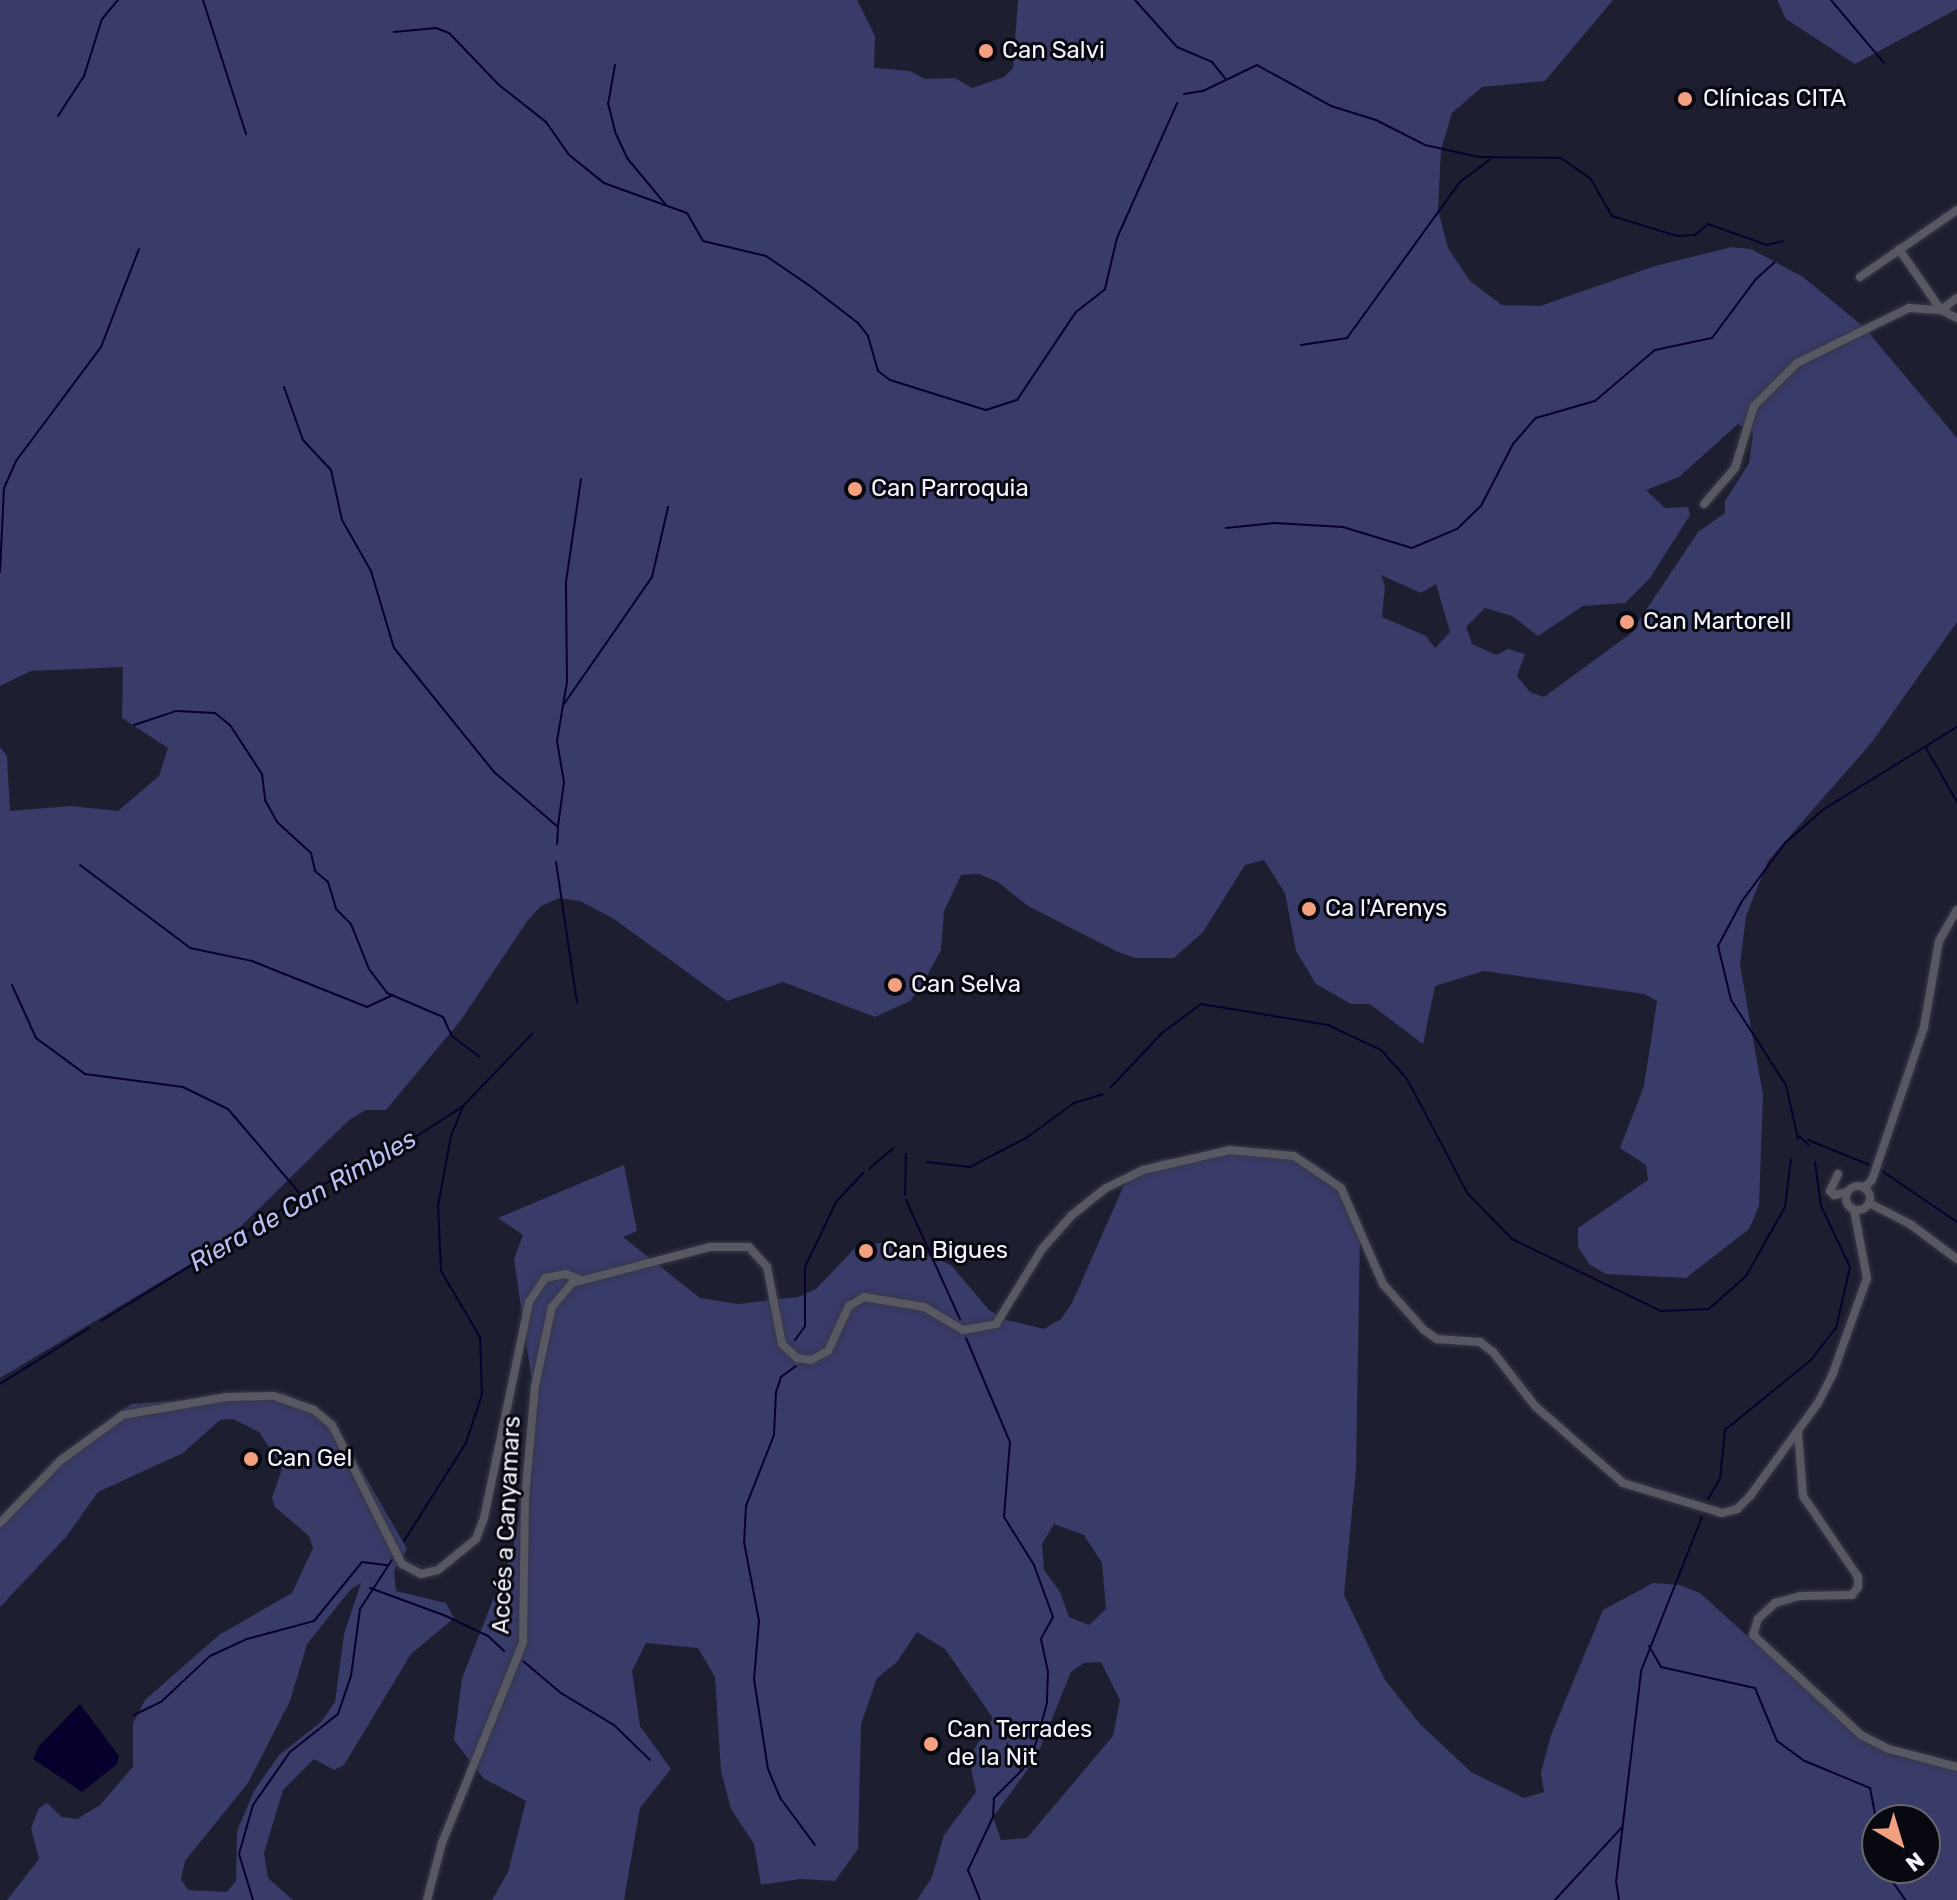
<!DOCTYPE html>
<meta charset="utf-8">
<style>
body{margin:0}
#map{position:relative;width:1957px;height:1900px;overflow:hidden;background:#1d1e2f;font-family:Rubik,sans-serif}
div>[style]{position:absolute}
.green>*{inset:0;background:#393b69}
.water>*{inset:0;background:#07002d}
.stream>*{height:2px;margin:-1px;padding:0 1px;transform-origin:1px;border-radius:1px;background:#07002d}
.roads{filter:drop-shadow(0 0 2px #373848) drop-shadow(0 0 2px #373848)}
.minor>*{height:8px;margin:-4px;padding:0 4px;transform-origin:4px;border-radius:4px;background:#575861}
.minor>.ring{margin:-4px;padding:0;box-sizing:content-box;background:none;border:8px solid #575861;border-radius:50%}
.dots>*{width:22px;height:22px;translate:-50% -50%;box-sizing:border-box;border:4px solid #080910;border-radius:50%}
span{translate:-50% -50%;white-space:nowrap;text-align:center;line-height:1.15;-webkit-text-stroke:6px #080910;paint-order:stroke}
.poi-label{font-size:24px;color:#f2f3fd}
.left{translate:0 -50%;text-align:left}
.street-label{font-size:24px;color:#f2f3fd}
.water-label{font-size:26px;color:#b9bef3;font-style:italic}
.north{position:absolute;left:1861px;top:1804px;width:80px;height:80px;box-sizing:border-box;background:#080910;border:2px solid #66676f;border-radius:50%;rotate:142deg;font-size:22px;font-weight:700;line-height:32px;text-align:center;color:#f2f3fd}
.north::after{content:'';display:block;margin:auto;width:28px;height:36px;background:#f3a081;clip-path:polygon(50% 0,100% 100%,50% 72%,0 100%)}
</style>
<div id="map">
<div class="green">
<div style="clip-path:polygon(evenodd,0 0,857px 0,875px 36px,874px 68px,910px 71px,925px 79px,955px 78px,972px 88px,1004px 77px,1013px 68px,1018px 0,1613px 0,1545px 81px,1482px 87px,1452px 113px,1441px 150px,1438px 210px,1448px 248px,1470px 281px,1502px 305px,1540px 306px,1655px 266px,1732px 247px,1751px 249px,1803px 277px,1864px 327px,1957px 438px,1957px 622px,1872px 742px,1768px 861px,1746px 916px,1740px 965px,1763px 1095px,1759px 1206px,1749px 1229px,1686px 1278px,1606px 1274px,1590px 1265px,1578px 1247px,1578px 1228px,1648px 1180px,1646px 1165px,1620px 1148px,1644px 1086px,1657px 1001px,1644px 994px,1484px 971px,1435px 986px,1423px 1044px,1370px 1004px,1351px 1004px,1316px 984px,1296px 951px,1285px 893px,1264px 860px,1245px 865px,1203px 932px,1174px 958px,1135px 958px,1116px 951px,1028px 906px,998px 882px,979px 874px,961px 875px,944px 911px,941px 950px,922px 985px,910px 1001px,875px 1017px,783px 982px,727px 1001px,614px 919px,580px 901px,559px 898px,541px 906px,528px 920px,461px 1020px,386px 1110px,366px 1110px,349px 1120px,222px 1245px,0 1378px,0 747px,7px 756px,10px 811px,71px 806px,118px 811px,159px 776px,168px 748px,122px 718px,123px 667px,31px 671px,0 686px,0 0,1738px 424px,1753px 434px,1749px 463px,1725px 501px,1725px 513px,1698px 532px,1630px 634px,1544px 697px,1530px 692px,1517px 676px,1525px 654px,1508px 649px,1496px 655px,1472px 644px,1466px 627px,1485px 608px,1512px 616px,1538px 636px,1583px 606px,1625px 603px,1650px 578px,1690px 515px,1688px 507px,1665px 508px,1646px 490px,1679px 477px,1738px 424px,0 0,1381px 575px,1421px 593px,1436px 584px,1450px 632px,1435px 648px,1426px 636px,1382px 617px,1385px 586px,1381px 575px)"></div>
<div style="clip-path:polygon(1777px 0,1957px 0,1957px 9px,1855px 64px,1786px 19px)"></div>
<div style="clip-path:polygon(evenodd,1243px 1152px,1302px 1157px,1319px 1166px,1334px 1179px,1360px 1232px,1356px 1470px,1344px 1595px,1385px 1680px,1420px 1724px,1471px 1772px,1524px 1798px,1544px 1792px,1541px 1773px,1551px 1735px,1603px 1610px,1653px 1583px,1680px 1585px,1700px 1593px,1860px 1738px,1895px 1756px,1957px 1768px,1957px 1900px,917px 1900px,932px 1877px,944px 1835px,976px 1792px,969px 1758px,993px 1718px,945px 1649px,917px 1632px,897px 1662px,877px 1678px,861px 1724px,858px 1849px,835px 1881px,800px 1879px,761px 1885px,754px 1844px,731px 1809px,721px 1771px,715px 1677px,698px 1648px,646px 1643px,632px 1671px,640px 1726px,671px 1769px,640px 1808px,624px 1900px,492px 1900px,508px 1872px,526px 1801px,483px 1778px,454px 1740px,462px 1678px,512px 1552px,529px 1475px,534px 1396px,514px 1259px,523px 1235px,498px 1218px,624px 1165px,637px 1231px,623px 1237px,700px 1298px,738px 1304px,798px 1297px,816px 1289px,857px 1246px,896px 1241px,951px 1265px,989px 1310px,1006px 1320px,1044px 1329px,1061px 1319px,1072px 1303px,1128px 1176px,1164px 1159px,1243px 1152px,1054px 1524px,1084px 1535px,1102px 1563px,1106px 1609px,1089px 1625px,1069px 1617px,1060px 1592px,1044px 1570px,1042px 1544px,1054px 1524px,1243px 1152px,1101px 1662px,1120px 1700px,1113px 1736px,1027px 1838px,1001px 1840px,993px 1817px,1036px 1758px,1071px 1672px,1084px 1663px,1101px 1662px,1243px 1152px,1877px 1820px,1925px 1820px,1925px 1868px,1877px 1868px,1877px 1820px)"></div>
<div style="clip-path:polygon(evenodd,284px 1393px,323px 1413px,342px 1436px,407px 1549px,394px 1571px,396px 1591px,446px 1603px,454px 1618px,411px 1654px,344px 1765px,334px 1770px,314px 1759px,283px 1790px,264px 1853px,268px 1878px,293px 1900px,7px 1900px,39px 1859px,31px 1828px,39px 1808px,47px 1803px,62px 1817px,77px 1819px,100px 1805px,133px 1767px,133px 1723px,145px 1700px,219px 1635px,292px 1593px,313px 1548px,309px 1536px,275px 1507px,272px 1498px,282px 1469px,271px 1450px,259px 1432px,233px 1419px,220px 1420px,183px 1453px,98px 1492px,66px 1537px,0 1607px,0 1518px,71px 1449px,131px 1404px,284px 1393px,361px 1583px,344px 1634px,335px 1702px,321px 1722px,279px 1755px,254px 1791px,237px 1831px,236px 1881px,227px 1892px,188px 1890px,181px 1879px,185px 1861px,248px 1783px,290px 1701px,307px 1644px,351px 1589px,361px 1583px)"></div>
</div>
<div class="water">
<div style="clip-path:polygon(80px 1704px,119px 1756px,117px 1764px,82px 1792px,33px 1759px,39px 1746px)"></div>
</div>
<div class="stream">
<div style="left:203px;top:0;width:141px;rotate:72.2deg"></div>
<div style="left:1135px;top:0;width:63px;rotate:48.2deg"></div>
<div style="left:1177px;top:47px;width:38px;rotate:23deg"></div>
<div style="left:1212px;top:62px;width:21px;rotate:51deg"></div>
<div style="left:1831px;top:0;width:82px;rotate:49.9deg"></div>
<div style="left:394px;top:32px;width:42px;rotate:-5.4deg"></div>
<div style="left:436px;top:28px;width:14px;rotate:21deg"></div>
<div style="left:449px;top:33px;width:72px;rotate:46.1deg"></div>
<div style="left:499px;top:85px;width:60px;rotate:38.2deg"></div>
<div style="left:546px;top:122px;width:39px;rotate:55deg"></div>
<div style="left:568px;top:154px;width:46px;rotate:38.9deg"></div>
<div style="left:604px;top:183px;width:88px;rotate:19.9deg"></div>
<div style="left:687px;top:213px;width:32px;rotate:60deg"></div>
<div style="left:703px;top:241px;width:65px;rotate:13.4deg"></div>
<div style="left:766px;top:256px;width:53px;rotate:34.3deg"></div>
<div style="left:810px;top:286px;width:61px;rotate:37.6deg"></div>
<div style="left:858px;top:323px;width:16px;rotate:52deg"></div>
<div style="left:868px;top:336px;width:36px;rotate:74deg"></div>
<div style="left:878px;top:371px;width:15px;rotate:37deg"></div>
<div style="left:890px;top:380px;width:101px;rotate:17.4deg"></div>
<div style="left:986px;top:410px;width:33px;rotate:-18deg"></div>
<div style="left:1017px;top:400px;width:106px;rotate:-56.2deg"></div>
<div style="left:1076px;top:312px;width:37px;rotate:-38deg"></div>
<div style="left:1105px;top:289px;width:52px;rotate:-76.8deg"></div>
<div style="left:1117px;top:238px;width:148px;rotate:-66deg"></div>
<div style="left:615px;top:65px;width:39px;rotate:100deg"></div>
<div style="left:608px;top:103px;width:32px;rotate:76deg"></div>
<div style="left:616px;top:134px;width:26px;rotate:65deg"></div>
<div style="left:627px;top:158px;width:61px;rotate:50.3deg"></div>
<div style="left:1184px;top:94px;width:19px;rotate:-9deg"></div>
<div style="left:1203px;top:91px;width:60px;rotate:-25.7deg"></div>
<div style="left:1257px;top:65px;width:85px;rotate:29deg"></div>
<div style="left:1331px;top:106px;width:47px;rotate:17.3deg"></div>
<div style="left:1376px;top:120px;width:55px;rotate:27deg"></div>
<div style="left:1425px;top:145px;width:55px;rotate:12.5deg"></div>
<div style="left:1479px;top:157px;width:82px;rotate:0.7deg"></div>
<div style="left:1561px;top:158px;width:35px;rotate:35deg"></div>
<div style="left:1590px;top:178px;width:44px;rotate:59.9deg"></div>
<div style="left:1612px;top:216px;width:68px;rotate:17.1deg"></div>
<div style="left:1677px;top:236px;width:18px;rotate:-3deg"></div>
<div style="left:1695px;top:235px;width:17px;rotate:-40deg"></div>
<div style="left:1708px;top:224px;width:63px;rotate:19.6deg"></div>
<div style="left:1767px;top:245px;width:16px;rotate:-14deg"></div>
<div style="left:58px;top:116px;width:48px;rotate:-57deg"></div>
<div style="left:84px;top:76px;width:60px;rotate:-72.5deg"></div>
<div style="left:102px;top:19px;width:25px;rotate:-50deg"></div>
<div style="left:1301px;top:345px;width:47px;rotate:-8.7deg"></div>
<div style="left:1347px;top:338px;width:193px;rotate:-54.1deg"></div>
<div style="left:1460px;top:182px;width:38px;rotate:-37deg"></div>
<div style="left:284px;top:387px;width:56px;rotate:70.3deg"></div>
<div style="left:303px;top:440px;width:41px;rotate:47deg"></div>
<div style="left:331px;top:470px;width:51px;rotate:77.6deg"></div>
<div style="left:342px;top:520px;width:59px;rotate:60.4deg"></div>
<div style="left:371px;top:571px;width:80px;rotate:73.4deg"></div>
<div style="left:394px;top:648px;width:159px;rotate:51.1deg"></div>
<div style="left:494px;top:772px;width:84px;rotate:40.7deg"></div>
<div style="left:558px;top:827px;width:17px;rotate:93deg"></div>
<div style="left:1226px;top:528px;width:48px;rotate:-5.9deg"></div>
<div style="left:1274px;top:523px;width:69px;rotate:3.3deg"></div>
<div style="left:1343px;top:527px;width:72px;rotate:16.9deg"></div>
<div style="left:1412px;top:548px;width:49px;rotate:-22.9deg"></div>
<div style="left:1457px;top:529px;width:33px;rotate:-44deg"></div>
<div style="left:1481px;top:506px;width:70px;rotate:-62.7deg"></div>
<div style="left:1513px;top:444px;width:35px;rotate:-49deg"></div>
<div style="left:1536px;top:418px;width:61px;rotate:-16.1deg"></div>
<div style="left:1595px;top:401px;width:79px;rotate:-40.4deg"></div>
<div style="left:1655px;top:350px;width:58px;rotate:-11.9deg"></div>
<div style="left:1712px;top:338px;width:74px;rotate:-53.3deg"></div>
<div style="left:1756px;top:279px;width:25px;rotate:-42deg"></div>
<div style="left:0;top:572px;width:84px;rotate:-87.3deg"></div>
<div style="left:4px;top:488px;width:30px;rotate:-66deg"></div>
<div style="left:16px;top:461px;width:142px;rotate:-53.3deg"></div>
<div style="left:101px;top:347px;width:105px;rotate:-68.8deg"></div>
<div style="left:564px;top:704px;width:155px;rotate:-55.3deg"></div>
<div style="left:652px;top:577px;width:72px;rotate:-77.1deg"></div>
<div style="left:134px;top:725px;width:44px;rotate:-18.4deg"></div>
<div style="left:176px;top:711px;width:39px;rotate:3deg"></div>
<div style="left:215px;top:713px;width:19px;rotate:39deg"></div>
<div style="left:230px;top:725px;width:59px;rotate:56.9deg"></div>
<div style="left:262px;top:774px;width:26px;rotate:83deg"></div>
<div style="left:265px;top:800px;width:25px;rotate:61deg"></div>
<div style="left:277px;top:822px;width:46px;rotate:42.4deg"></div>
<div style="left:311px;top:853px;width:18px;rotate:77deg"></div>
<div style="left:315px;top:871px;width:17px;rotate:40deg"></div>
<div style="left:328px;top:882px;width:28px;rotate:73deg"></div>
<div style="left:336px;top:909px;width:21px;rotate:45deg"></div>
<div style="left:351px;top:924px;width:48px;rotate:68.2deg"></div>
<div style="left:369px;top:969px;width:30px;rotate:53deg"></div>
<div style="left:387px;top:993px;width:61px;rotate:23.2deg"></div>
<div style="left:443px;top:1017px;width:21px;rotate:65deg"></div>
<div style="left:452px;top:1036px;width:34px;rotate:37deg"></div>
<div style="left:1926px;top:748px;width:62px;rotate:60.1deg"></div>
<div style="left:558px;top:826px;width:44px;rotate:-82.2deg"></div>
<div style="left:564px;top:782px;width:42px;rotate:-99.7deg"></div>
<div style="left:557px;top:741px;width:60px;rotate:-80.4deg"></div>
<div style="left:567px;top:682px;width:100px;rotate:-90.6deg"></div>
<div style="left:566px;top:582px;width:104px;rotate:-81.7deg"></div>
<div style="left:556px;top:862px;width:142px;rotate:81.5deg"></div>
<div style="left:80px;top:865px;width:138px;rotate:37deg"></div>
<div style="left:190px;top:948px;width:63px;rotate:11.8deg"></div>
<div style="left:252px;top:961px;width:124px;rotate:21.8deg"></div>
<div style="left:367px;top:1007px;width:29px;rotate:-25deg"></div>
<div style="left:12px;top:985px;width:58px;rotate:65.6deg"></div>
<div style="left:36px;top:1038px;width:61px;rotate:36.3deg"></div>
<div style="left:85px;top:1074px;width:99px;rotate:7.6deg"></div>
<div style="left:183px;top:1087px;width:50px;rotate:26.1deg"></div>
<div style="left:228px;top:1109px;width:114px;rotate:49.6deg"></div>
<div style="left:1111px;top:1087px;width:74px;rotate:-46.6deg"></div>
<div style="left:1162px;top:1033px;width:49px;rotate:-36.6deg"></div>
<div style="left:1201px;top:1004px;width:129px;rotate:9.4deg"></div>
<div style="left:1328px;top:1025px;width:59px;rotate:25.3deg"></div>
<div style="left:1381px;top:1050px;width:39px;rotate:48deg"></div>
<div style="left:1407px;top:1079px;width:130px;rotate:62.1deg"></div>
<div style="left:1468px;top:1194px;width:63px;rotate:45.6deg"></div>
<div style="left:1512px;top:1239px;width:165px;rotate:25.8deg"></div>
<div style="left:1661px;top:1311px;width:48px;rotate:-2.4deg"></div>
<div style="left:1709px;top:1309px;width:50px;rotate:-41.7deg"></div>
<div style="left:1746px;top:1276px;width:79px;rotate:-60.5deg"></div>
<div style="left:1785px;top:1207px;width:48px;rotate:-82.9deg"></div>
<div style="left:1799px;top:1136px;width:13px;rotate:42deg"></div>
<div style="left:1798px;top:1139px;width:55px;rotate:-102.5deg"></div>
<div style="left:1786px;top:1085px;width:101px;rotate:-122.9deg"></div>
<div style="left:1731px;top:1000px;width:56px;rotate:-103.5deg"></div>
<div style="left:1718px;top:946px;width:51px;rotate:-61.9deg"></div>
<div style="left:1742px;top:901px;width:72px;rotate:-53.4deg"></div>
<div style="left:1785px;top:843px;width:52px;rotate:-41.1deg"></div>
<div style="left:1824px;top:809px;width:156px;rotate:-31.7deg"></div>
<div style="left:1808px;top:1140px;width:67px;rotate:22deg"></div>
<div style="left:927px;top:1162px;width:43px;rotate:6.6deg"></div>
<div style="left:970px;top:1167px;width:63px;rotate:-27.4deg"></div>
<div style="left:1026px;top:1138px;width:59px;rotate:-36.1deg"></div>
<div style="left:1074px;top:1103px;width:30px;rotate:-17deg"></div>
<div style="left:869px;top:1169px;width:32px;rotate:-41deg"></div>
<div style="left:1882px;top:1171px;width:91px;rotate:34.2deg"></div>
<div style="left:905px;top:1195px;width:41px;rotate:-88.6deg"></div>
<div style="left:906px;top:1200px;width:131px;rotate:65.6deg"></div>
<div style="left:101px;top:1321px;width:253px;rotate:-31.7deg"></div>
<div style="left:316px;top:1188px;width:97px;rotate:-26.3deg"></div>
<div style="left:403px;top:1145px;width:70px;rotate:-32.8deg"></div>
<div style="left:966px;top:1338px;width:113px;rotate:67.1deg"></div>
<div style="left:1010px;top:1442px;width:75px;rotate:94.6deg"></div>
<div style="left:1004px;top:1517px;width:57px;rotate:58deg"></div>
<div style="left:1034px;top:1565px;width:55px;rotate:69.9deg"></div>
<div style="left:1053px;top:1617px;width:25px;rotate:119deg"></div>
<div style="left:1041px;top:1639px;width:33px;rotate:78deg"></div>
<div style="left:1048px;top:1671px;width:32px;rotate:92deg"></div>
<div style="left:1047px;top:1703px;width:41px;rotate:105.4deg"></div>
<div style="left:1036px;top:1743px;width:30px;rotate:117deg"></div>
<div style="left:1022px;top:1770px;width:40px;rotate:135deg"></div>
<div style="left:994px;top:1798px;width:19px;rotate:93deg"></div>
<div style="left:993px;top:1817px;width:59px;rotate:115.3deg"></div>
<div style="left:968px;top:1870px;width:32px;rotate:68deg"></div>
<div style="left:795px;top:1340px;width:17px;rotate:-54deg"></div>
<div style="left:805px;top:1326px;width:59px;rotate:-90deg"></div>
<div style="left:805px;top:1267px;width:72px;rotate:-64.5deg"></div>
<div style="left:836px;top:1202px;width:40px;rotate:-47deg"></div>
<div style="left:796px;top:1366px;width:19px;rotate:144deg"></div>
<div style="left:781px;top:1377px;width:16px;rotate:108deg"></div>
<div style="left:776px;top:1392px;width:43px;rotate:92.7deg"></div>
<div style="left:774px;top:1435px;width:76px;rotate:111.5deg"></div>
<div style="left:746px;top:1506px;width:36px;rotate:93deg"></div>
<div style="left:744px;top:1542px;width:80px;rotate:79.2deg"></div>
<div style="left:759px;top:1621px;width:58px;rotate:94.9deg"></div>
<div style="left:754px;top:1679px;width:91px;rotate:81.2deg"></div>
<div style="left:768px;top:1769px;width:33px;rotate:67deg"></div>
<div style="left:781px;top:1799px;width:57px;rotate:53.5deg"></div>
<div style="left:0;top:1384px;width:105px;rotate:-32.2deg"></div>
<div style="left:1708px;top:1499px;width:23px;rotate:-59deg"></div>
<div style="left:1720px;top:1479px;width:49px;rotate:-84.2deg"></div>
<div style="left:1725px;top:1430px;width:109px;rotate:-39.1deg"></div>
<div style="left:1810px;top:1361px;width:42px;rotate:-51.8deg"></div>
<div style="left:1836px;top:1328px;width:63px;rotate:-77.1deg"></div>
<div style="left:1850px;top:1267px;width:68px;rotate:-115.4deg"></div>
<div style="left:1821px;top:1206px;width:44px;rotate:-97.8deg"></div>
<div style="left:404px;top:1541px;width:116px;rotate:-57.7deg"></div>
<div style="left:466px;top:1443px;width:52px;rotate:-71.9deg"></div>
<div style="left:482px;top:1394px;width:57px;rotate:-92deg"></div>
<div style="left:480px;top:1337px;width:77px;rotate:-120.6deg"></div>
<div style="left:441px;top:1271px;width:65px;rotate:-92.6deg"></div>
<div style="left:438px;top:1206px;width:71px;rotate:-79.5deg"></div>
<div style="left:451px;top:1136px;width:32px;rotate:-68deg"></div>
<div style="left:463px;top:1106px;width:100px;rotate:-46.2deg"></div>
<div style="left:370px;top:1588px;width:81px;rotate:20.2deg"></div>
<div style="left:446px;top:1616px;width:47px;rotate:25.5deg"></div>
<div style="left:488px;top:1636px;width:22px;rotate:43deg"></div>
<div style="left:1649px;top:1646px;width:24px;rotate:60deg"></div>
<div style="left:1661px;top:1667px;width:96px;rotate:12.6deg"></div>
<div style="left:1755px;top:1688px;width:57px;rotate:67.5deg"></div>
<div style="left:1777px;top:1741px;width:34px;rotate:36deg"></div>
<div style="left:1805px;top:1761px;width:70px;rotate:22.6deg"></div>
<div style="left:1870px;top:1788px;width:38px;rotate:79deg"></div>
<div style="left:523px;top:1661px;width:50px;rotate:40.1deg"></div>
<div style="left:561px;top:1693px;width:62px;rotate:31.1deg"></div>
<div style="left:614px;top:1725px;width:50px;rotate:44.2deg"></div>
<div style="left:134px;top:1715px;width:30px;rotate:-26deg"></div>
<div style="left:161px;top:1702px;width:67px;rotate:-43.2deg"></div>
<div style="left:210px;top:1656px;width:41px;rotate:-24.7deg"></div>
<div style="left:247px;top:1639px;width:69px;rotate:-15deg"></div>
<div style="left:314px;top:1621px;width:76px;rotate:-50.9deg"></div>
<div style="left:362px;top:1562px;width:26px;rotate:7deg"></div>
<div style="left:1883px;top:1868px;width:39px;rotate:55deg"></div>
<div style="left:253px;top:1900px;width:48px;rotate:-106.9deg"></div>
<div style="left:239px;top:1854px;width:51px;rotate:-74.1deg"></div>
<div style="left:253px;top:1805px;width:65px;rotate:-55.1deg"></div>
<div style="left:290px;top:1752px;width:61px;rotate:-38.4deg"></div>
<div style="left:338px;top:1714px;width:40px;rotate:-71.1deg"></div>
<div style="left:351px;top:1676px;width:68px;rotate:-82.3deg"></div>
<div style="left:360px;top:1609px;width:59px;rotate:-56.9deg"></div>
<div style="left:1555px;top:1900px;width:100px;rotate:-47.4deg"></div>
<div style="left:1619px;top:1900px;width:18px;rotate:-99deg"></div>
<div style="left:1616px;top:1882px;width:212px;rotate:-83.2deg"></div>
<div style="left:1641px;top:1671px;width:166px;rotate:-68.4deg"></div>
</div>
<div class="roads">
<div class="minor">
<div style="left:1899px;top:249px;width:74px;rotate:55.5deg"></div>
<div style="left:1860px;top:277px;width:118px;rotate:-34.6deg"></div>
<div style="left:1941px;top:310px;width:20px;rotate:-37deg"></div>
<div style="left:1704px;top:504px;width:48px;rotate:-49.3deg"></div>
<div style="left:1735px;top:468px;width:65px;rotate:-73deg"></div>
<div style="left:1754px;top:406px;width:61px;rotate:-45deg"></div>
<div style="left:1797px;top:363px;width:125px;rotate:-26.2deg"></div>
<div style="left:1909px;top:308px;width:32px;rotate:4deg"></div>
<div style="left:1941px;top:310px;width:18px;rotate:27deg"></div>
<div style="left:1838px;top:1174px;width:19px;rotate:115deg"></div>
<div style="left:1830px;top:1191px;width:6px;rotate:45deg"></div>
<div style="left:1834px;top:1195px;width:13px;rotate:-13deg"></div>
<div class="ring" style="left:1846px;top:1186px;width:16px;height:16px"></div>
<div style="left:1864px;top:1188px;width:11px;rotate:-45deg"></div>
<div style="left:1872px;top:1180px;width:162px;rotate:-71.2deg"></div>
<div style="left:1924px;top:1027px;width:87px;rotate:-80.1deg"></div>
<div style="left:1939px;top:941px;width:36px;rotate:-60deg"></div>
<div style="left:1869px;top:1203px;width:46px;rotate:27.1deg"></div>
<div style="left:1910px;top:1224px;width:59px;rotate:36.7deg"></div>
<div style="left:1798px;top:1432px;width:64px;rotate:85.5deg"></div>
<div style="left:1803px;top:1496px;width:98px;rotate:55.8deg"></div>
<div style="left:1858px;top:1577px;width:10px;rotate:90deg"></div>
<div style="left:1858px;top:1587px;width:10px;rotate:127deg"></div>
<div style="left:1852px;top:1595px;width:52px;rotate:178.9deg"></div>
<div style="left:1800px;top:1596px;width:26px;rotate:164deg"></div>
<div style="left:1775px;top:1603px;width:23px;rotate:137deg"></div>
<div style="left:1758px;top:1619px;width:17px;rotate:107deg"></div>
<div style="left:1753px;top:1635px;width:147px;rotate:42.8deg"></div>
<div style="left:1861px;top:1735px;width:30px;rotate:27deg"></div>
<div style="left:1888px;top:1749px;width:71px;rotate:14.6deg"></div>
<div style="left:0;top:1523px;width:88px;rotate:-45.9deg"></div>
<div style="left:61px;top:1460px;width:77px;rotate:-36deg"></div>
<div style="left:123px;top:1415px;width:105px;rotate:-9.9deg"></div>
<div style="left:226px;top:1397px;width:48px;rotate:-1.2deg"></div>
<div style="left:274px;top:1396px;width:42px;rotate:19.3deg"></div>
<div style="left:314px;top:1410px;width:23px;rotate:40deg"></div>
<div style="left:332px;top:1425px;width:156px;rotate:63.3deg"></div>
<div style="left:402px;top:1564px;width:21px;rotate:28deg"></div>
<div style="left:421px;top:1574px;width:17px;rotate:-13deg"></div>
<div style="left:438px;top:1570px;width:49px;rotate:-39.2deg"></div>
<div style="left:476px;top:1539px;width:22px;rotate:-69deg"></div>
<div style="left:484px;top:1518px;width:221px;rotate:-78.2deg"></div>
<div style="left:529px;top:1302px;width:29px;rotate:-56deg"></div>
<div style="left:545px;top:1278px;width:21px;rotate:-11deg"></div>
<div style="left:566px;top:1274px;width:15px;rotate:23deg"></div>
<div style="left:427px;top:1900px;width:59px;rotate:-75.3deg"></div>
<div style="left:442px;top:1843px;width:216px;rotate:-68deg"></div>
<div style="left:523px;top:1643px;width:145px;rotate:-89.2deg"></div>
<div style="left:525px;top:1498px;width:112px;rotate:-84.9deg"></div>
<div style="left:535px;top:1386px;width:81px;rotate:-77.9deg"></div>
<div style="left:552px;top:1307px;width:31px;rotate:-50deg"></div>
<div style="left:572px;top:1283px;width:143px;rotate:-14.6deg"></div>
<div style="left:710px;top:1247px;width:39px"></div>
<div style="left:749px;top:1247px;width:27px;rotate:48deg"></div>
<div style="left:767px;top:1267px;width:78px;rotate:79deg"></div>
<div style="left:782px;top:1344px;width:21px;rotate:43deg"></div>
<div style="left:797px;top:1358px;width:14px;rotate:8deg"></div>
<div style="left:811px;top:1360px;width:19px;rotate:-28deg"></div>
<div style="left:828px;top:1351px;width:50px;rotate:-65deg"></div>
<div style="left:849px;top:1306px;width:17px;rotate:-31deg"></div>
<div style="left:864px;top:1297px;width:61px;rotate:9.5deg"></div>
<div style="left:924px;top:1307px;width:45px;rotate:30.5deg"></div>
<div style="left:963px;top:1330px;width:34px;rotate:-10deg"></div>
<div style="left:996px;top:1324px;width:88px;rotate:-58.5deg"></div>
<div style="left:1042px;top:1249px;width:45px;rotate:-48.6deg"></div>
<div style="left:1072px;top:1215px;width:43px;rotate:-38.5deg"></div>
<div style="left:1106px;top:1188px;width:41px;rotate:-25.9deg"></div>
<div style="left:1143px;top:1170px;width:89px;rotate:-12.9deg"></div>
<div style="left:1230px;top:1150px;width:64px;rotate:5.4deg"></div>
<div style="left:1294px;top:1156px;width:57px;rotate:34.2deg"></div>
<div style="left:1341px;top:1188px;width:105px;rotate:66.4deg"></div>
<div style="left:1383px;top:1284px;width:62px;rotate:48.3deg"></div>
<div style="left:1424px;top:1330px;width:16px;rotate:35deg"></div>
<div style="left:1437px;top:1339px;width:43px;rotate:4deg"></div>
<div style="left:1480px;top:1342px;width:16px;rotate:38deg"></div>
<div style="left:1493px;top:1352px;width:68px;rotate:52.1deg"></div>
<div style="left:1535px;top:1406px;width:117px;rotate:41.2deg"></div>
<div style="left:1623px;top:1483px;width:103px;rotate:16.9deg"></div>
<div style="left:1722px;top:1513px;width:16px;rotate:-15deg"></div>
<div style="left:1737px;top:1509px;width:18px;rotate:-45deg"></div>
<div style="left:1750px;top:1496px;width:115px;rotate:-53.8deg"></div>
<div style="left:1818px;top:1403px;width:34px;rotate:-63deg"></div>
<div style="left:1833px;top:1373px;width:101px;rotate:-70.3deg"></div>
<div style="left:1867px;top:1278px;width:69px;rotate:-100.8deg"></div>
</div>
</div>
<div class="dots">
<div style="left:986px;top:51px;background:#f3a081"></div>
<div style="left:1685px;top:99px;background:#f3a081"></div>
<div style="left:855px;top:489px;background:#f3a081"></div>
<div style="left:1627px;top:622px;background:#f3a081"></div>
<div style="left:1309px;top:909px;background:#f3a081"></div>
<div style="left:895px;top:985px;background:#f3a081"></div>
<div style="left:866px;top:1251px;background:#f3a081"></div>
<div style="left:251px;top:1459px;background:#f3a081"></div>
<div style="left:931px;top:1744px;background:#f3a081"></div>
</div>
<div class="poi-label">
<span class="left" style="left:1002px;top:51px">Can Salvi</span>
<span class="left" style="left:1703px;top:99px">Clínicas CITA</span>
<span class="left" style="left:871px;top:489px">Can Parroquia</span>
<span class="left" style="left:1643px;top:622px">Can Martorell</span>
<span class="left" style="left:1325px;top:909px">Ca l'Arenys</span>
<span class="left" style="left:911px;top:985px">Can Selva</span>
<span class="left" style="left:882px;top:1251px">Can Bigues</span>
<span class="left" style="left:267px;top:1459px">Can Gel</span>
<span class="left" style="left:947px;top:1744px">Can Terrades<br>de la Nit</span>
</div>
<div class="street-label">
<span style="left:507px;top:1525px;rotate:-87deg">Accés a Canyamars</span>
</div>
<div class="water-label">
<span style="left:303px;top:1201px;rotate:-30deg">Riera de Can Rimbles</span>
</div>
<div class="north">N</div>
</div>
